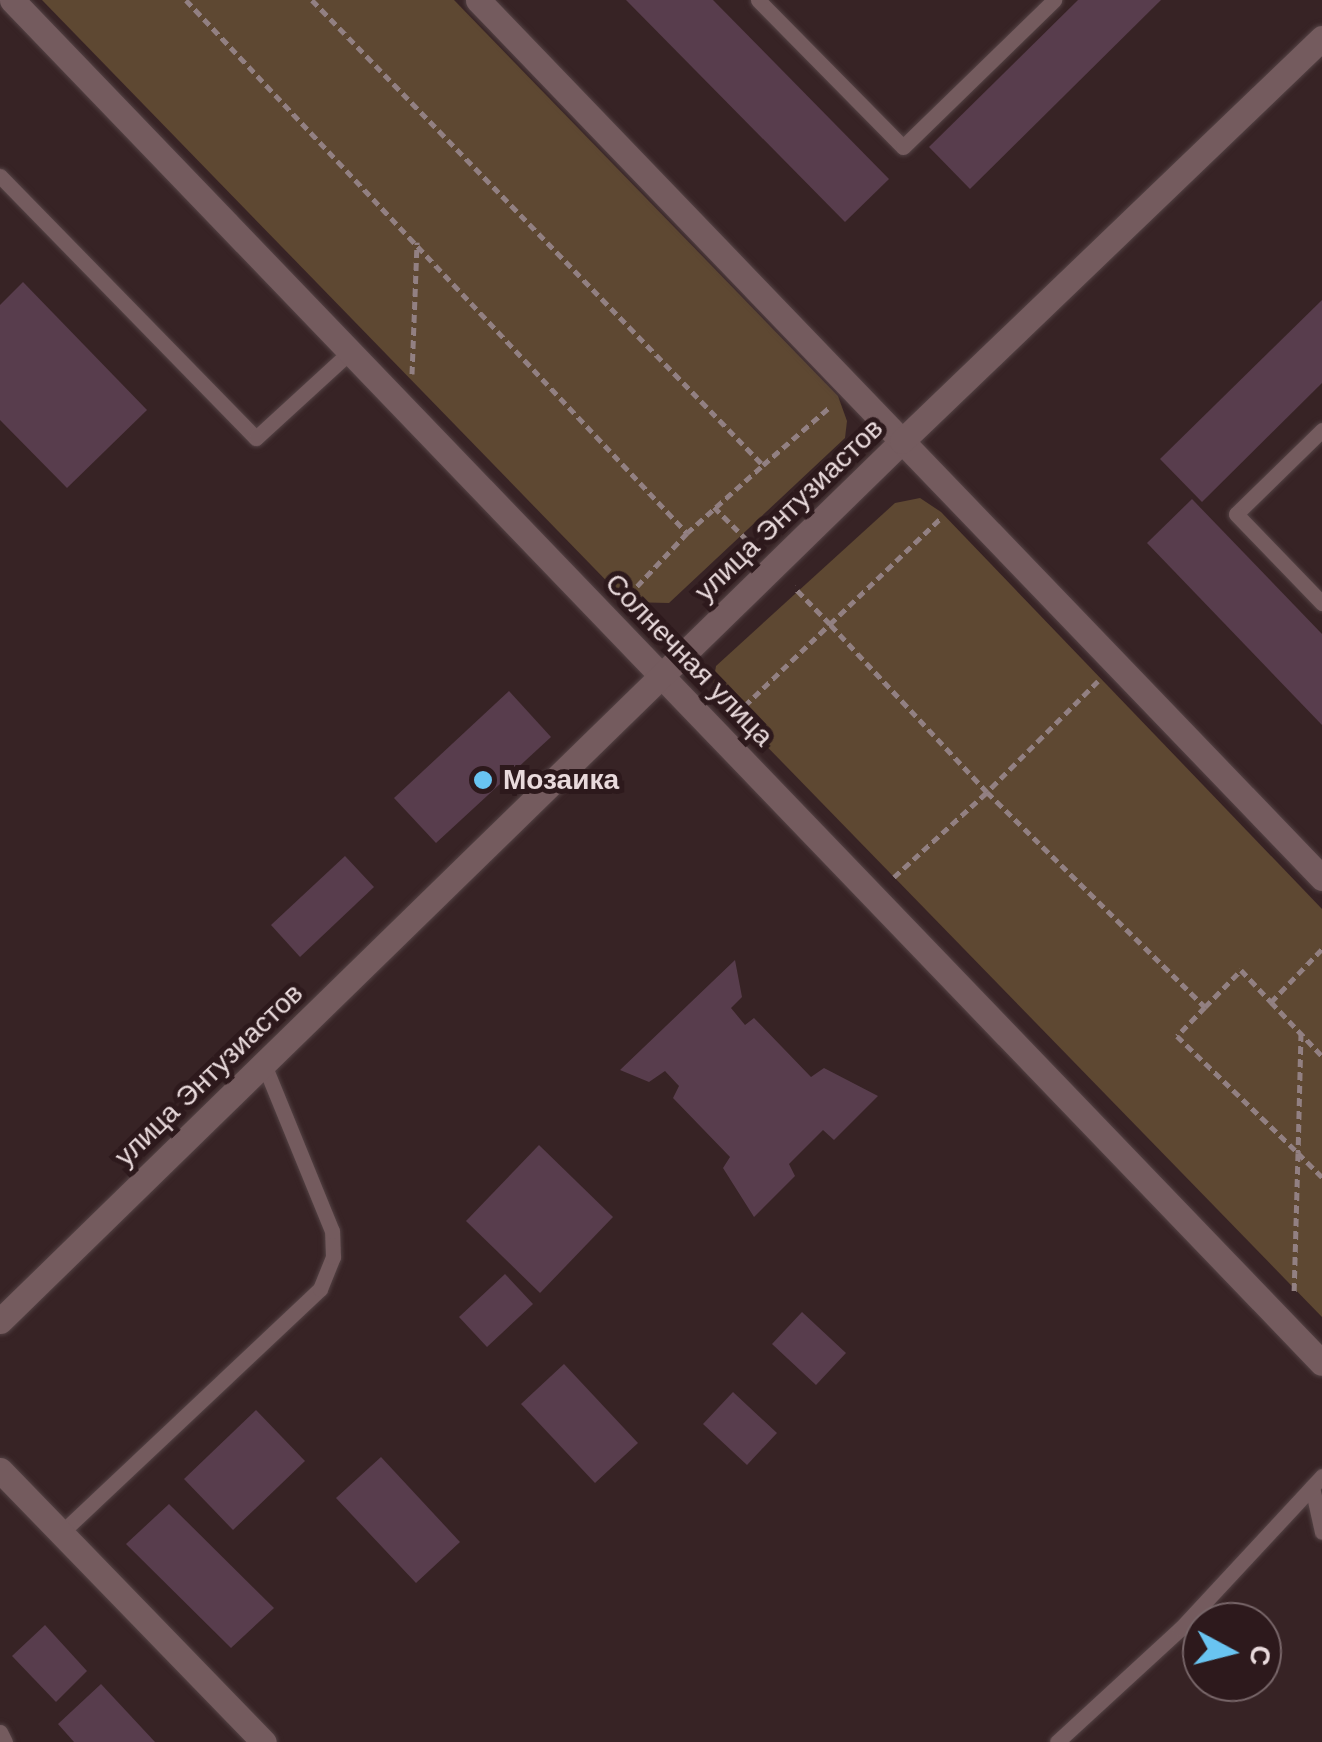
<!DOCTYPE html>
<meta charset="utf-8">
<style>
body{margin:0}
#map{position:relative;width:1322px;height:1742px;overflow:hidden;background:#372325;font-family:Helvetica,sans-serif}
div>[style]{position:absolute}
.green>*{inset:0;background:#5e4832}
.building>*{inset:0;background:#583d4d}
.path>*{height:5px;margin-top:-2.5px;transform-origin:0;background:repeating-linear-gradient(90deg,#928082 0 8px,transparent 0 13px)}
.roads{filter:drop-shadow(0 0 2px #534244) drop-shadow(0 0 2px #534244)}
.service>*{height:15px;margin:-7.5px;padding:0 7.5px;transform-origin:7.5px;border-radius:7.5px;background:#745b5e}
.minor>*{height:25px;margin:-12.5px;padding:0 12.5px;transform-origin:12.5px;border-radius:12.5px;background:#745b5e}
.tertiary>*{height:25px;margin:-12.5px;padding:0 12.5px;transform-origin:12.5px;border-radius:12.5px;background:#745b5e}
.dots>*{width:28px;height:28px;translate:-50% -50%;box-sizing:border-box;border:5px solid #2d191c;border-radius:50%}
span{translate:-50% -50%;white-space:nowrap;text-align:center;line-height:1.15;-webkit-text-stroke:10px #2d191c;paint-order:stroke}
.street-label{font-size:28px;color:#e9dadc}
.poi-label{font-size:28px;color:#e9dadc;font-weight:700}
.left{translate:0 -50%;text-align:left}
.north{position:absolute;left:1182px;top:1602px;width:100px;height:100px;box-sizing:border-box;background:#2d191c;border:2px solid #786669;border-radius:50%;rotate:97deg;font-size:28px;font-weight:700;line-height:40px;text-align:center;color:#e9dadc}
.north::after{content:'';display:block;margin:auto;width:35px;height:45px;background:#69c4f1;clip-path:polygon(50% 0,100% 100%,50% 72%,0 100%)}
</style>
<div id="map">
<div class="green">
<div style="clip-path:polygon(42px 0,454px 0,838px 396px,847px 421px,845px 438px,669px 603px,627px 602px)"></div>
<div style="clip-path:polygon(920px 498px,941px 512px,1322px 909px,1322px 1317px,712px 690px,716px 666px,895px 503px)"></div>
</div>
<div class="building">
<div style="clip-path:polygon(626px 0,713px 0,889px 179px,845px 222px)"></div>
<div style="clip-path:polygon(1078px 0,1161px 0,970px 189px,929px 147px)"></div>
<div style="clip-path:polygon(23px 282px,147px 410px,67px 488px,0 420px,0 305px)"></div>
<div style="clip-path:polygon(1322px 300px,1322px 383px,1202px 502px,1160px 459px)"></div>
<div style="clip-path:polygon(1192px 499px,1322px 634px,1322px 725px,1147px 543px)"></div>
<div style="clip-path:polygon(509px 691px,551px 737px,436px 843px,394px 798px)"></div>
<div style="clip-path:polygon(345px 856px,374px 887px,300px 957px,271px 925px)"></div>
<div style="clip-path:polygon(735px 960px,742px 997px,731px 1008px,745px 1025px,754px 1018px,811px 1077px,824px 1068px,878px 1096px,834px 1140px,823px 1130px,789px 1164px,795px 1176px,754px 1217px,723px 1168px,730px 1157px,673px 1098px,679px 1086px,665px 1071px,649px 1082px,620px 1070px)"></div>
<div style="clip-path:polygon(539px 1145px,613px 1217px,540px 1293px,466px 1221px)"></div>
<div style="clip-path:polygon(505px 1274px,533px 1304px,487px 1347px,459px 1317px)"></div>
<div style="clip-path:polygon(802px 1312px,846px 1353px,816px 1385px,772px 1344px)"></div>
<div style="clip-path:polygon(564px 1364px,638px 1443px,595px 1483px,521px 1404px)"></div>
<div style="clip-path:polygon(733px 1392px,777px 1433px,747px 1465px,703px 1424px)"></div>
<div style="clip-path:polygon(256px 1410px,305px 1461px,233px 1530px,184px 1479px)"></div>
<div style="clip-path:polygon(381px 1457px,460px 1542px,416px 1583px,336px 1498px)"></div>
<div style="clip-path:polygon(169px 1504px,274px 1608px,231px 1648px,126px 1544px)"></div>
<div style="clip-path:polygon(45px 1625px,87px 1671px,56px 1702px,12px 1656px)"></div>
<div style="clip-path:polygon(101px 1684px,155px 1742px,74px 1742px,58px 1724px)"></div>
</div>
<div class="path">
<div style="left:186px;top:0;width:731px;rotate:46.77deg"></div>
<div style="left:687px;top:533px;width:89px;rotate:133.2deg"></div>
<div style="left:312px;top:0;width:648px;rotate:45.88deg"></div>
<div style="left:763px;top:465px;width:89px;rotate:-40.9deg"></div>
<div style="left:412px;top:374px;width:132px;rotate:-87.8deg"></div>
<div style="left:714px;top:507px;width:57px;rotate:45deg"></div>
<div style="left:687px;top:533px;width:102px;rotate:-41.8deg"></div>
<div style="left:1098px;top:681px;width:157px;rotate:135deg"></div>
<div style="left:987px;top:792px;width:306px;rotate:44.6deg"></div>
<div style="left:1205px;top:1007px;width:52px;rotate:-45.8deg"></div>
<div style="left:1241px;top:970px;width:44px;rotate:46.8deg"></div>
<div style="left:1271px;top:1002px;width:74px;rotate:-46.1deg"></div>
<div style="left:735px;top:715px;width:132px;rotate:-43.8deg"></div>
<div style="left:830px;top:624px;width:52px;rotate:-134.2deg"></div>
<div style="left:894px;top:877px;width:126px;rotate:-42.4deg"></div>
<div style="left:987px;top:792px;width:230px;rotate:-133.1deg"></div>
<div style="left:830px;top:624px;width:153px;rotate:-43.7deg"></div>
<div style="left:1271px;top:1002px;width:74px;rotate:46.6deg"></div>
<div style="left:1205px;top:1007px;width:40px;rotate:134deg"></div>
<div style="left:1177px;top:1036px;width:168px;rotate:44deg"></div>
<div style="left:1298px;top:1153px;width:139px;rotate:91.6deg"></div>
<div style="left:1301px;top:1033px;width:120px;rotate:91.4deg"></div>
<div style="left:1298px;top:1153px;width:34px;rotate:45deg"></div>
</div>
<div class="roads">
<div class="service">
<div style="left:758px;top:0;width:206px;rotate:45.4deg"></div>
<div style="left:903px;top:147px;width:211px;rotate:-44.2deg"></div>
<div style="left:0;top:176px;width:366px;rotate:45.7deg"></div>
<div style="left:256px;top:438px;width:127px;rotate:-42.5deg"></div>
<div style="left:1322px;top:430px;width:120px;rotate:135.7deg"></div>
<div style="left:1236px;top:514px;width:124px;rotate:46deg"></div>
<div style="left:1312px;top:1487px;width:46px;rotate:77.5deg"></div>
<div style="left:61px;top:1533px;width:356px;rotate:-43.3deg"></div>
<div style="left:320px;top:1289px;width:35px;rotate:-68deg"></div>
<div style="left:333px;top:1257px;width:26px;rotate:-92deg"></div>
<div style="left:332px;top:1231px;width:180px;rotate:-112.2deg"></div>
<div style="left:0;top:1732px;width:11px;rotate:63deg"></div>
<div style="left:1057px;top:1742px;width:167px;rotate:-42.6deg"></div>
<div style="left:1180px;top:1629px;width:209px;rotate:-47.1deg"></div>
</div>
<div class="minor">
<div style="left:12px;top:0;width:1890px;rotate:46.14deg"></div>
<div style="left:0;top:1321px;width:1260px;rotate:-44.29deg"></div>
<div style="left:0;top:1470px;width:379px;rotate:45.9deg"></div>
</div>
<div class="tertiary">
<div style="left:478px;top:0;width:1218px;rotate:46.13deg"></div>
<div style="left:902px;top:441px;width:582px;rotate:-43.82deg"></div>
</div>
</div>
<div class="dots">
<div style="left:483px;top:780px;background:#69c4f1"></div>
</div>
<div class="street-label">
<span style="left:789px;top:510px;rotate:-44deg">улица Энтузиастов</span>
<span style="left:689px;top:660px;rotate:46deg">Солнечная улица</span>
<span style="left:209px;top:1075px;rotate:-44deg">улица Энтузиастов</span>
</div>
<div class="poi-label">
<span class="left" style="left:503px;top:780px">Мозаика</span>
</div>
<div class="north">С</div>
</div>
